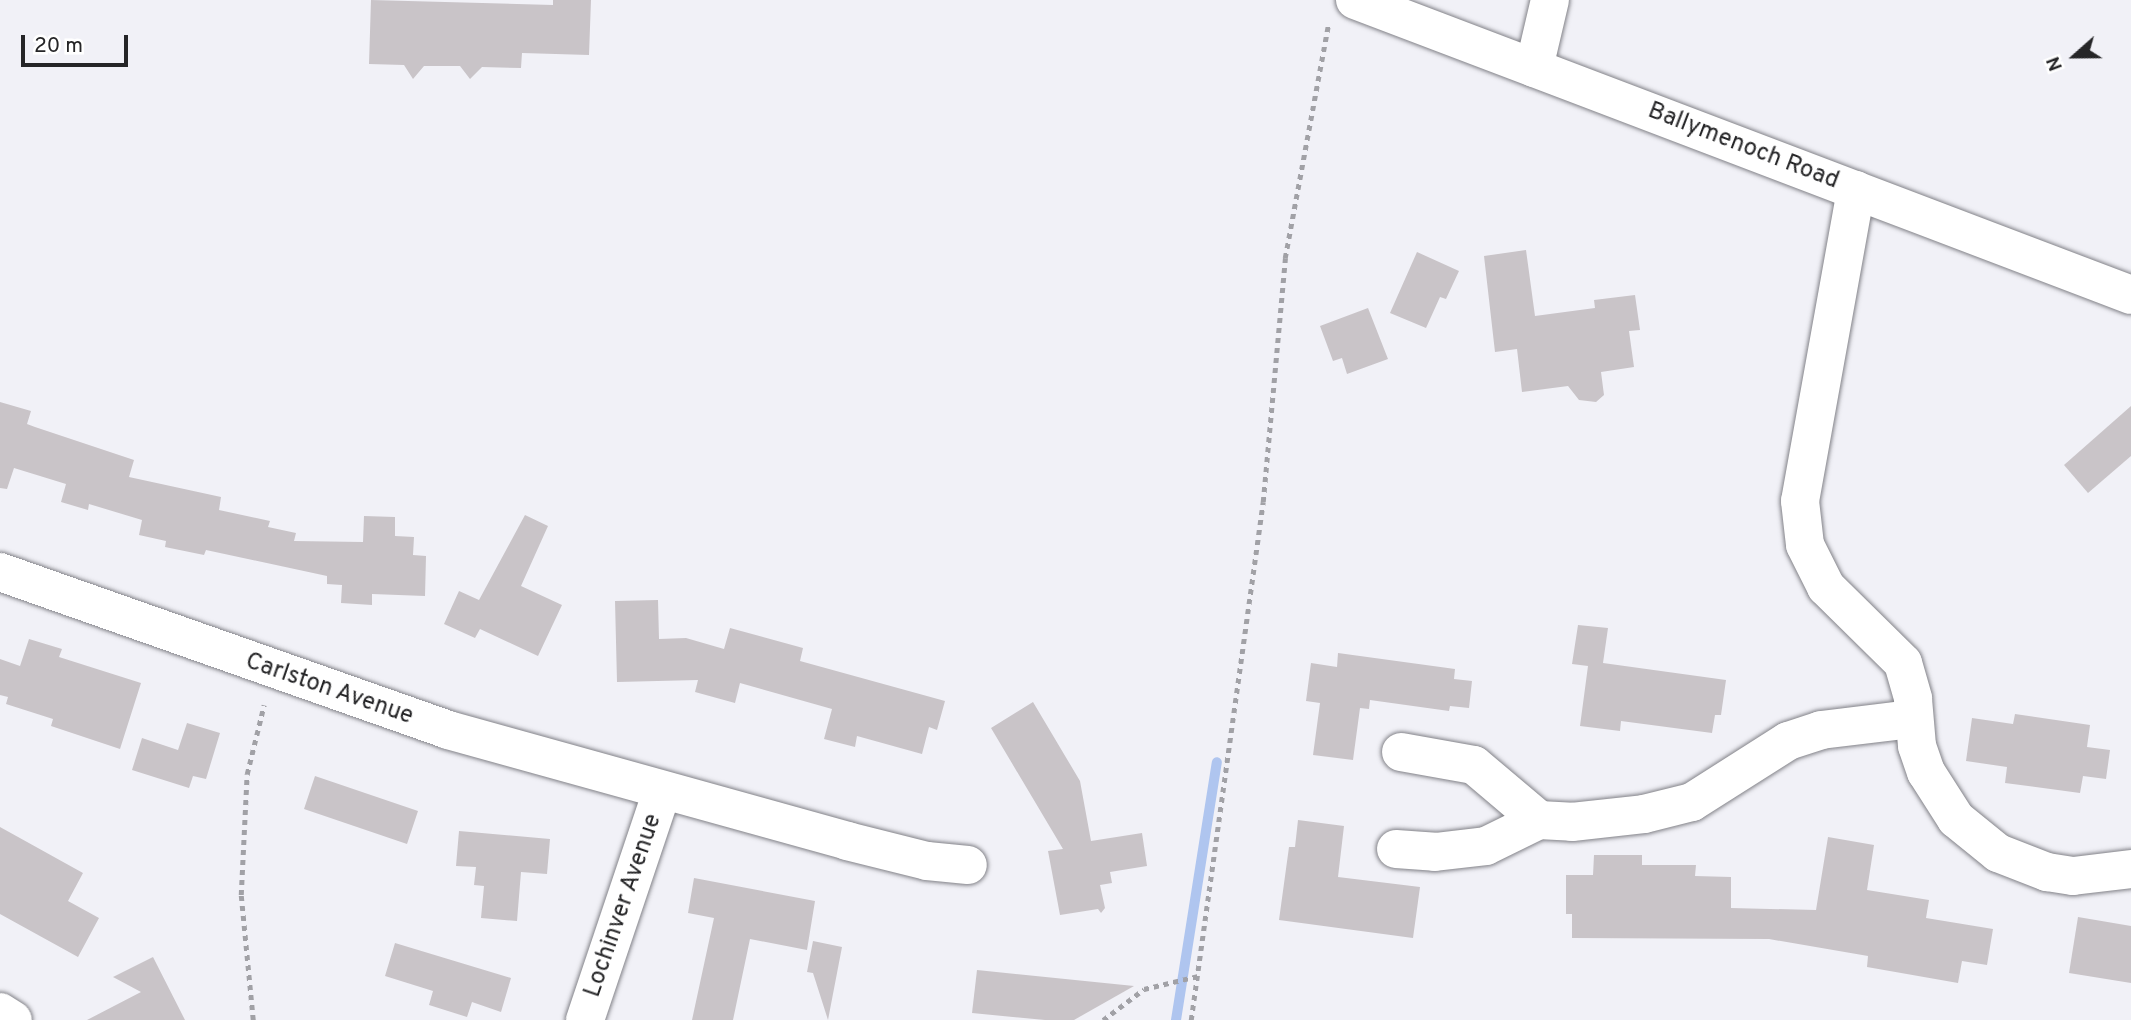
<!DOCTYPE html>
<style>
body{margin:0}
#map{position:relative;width:2131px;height:1020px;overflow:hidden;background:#f1f1f7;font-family:Overpass,sans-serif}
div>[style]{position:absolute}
.stream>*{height:10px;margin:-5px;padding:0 5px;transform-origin:5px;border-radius:5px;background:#afc5ef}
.building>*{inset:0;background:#c9c4c8}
.path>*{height:4.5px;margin-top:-2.25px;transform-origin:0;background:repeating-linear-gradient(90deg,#a1a1a6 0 5px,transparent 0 10px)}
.roads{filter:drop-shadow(0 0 2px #828288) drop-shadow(0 0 2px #828288)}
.minor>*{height:38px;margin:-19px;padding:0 19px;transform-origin:19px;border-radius:19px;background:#fff}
span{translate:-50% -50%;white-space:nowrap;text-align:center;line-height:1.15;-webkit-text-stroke:7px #fff;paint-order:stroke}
.street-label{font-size:24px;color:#252527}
.north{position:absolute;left:2040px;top:21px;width:70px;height:70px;-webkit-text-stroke:5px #fff;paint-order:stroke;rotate:249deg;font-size:19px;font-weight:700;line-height:28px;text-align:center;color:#252527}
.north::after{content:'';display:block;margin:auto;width:24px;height:32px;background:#252527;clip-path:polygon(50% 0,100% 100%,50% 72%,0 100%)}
.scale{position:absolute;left:21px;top:35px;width:107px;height:32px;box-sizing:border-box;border:4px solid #252527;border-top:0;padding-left:9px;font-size:21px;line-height:24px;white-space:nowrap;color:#252527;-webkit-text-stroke:5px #fff;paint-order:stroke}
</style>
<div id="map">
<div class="stream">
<div style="left:1176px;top:1020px;width:261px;rotate:-81deg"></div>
</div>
<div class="building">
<div style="clip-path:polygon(371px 0,553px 5px,553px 0,591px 0,589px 55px,522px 53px,521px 68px,482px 67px,470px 79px,460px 66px,424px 66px,413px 79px,404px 65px,369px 64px)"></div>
<div style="clip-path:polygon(1526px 250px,1535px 316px,1595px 308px,1594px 300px,1635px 295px,1640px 330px,1629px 331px,1634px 367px,1601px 372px,1604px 395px,1596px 402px,1579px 400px,1568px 386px,1522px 392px,1517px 349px,1495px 352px,1484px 256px)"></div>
<div style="clip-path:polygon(1417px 252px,1459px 271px,1446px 299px,1440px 297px,1426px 328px,1390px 313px)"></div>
<div style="clip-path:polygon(1368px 308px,1388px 359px,1347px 374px,1342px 358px,1333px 361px,1320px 326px)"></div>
<div style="clip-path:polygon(0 402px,31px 411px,27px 424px,35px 427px,134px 460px,129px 477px,221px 497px,219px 510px,270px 521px,268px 527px,296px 533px,294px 541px,363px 542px,364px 516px,395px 517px,395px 536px,414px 537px,413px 555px,426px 556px,425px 596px,372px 594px,372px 605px,341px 603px,342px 585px,327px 584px,327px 576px,206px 550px,204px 555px,165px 547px,166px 541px,139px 535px,142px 520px,89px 504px,88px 510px,61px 502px,66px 484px,14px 468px,7px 489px,0 488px)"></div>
<div style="clip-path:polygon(2131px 406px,2131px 456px,2088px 493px,2064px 465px)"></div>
<div style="clip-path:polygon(525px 515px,548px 526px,521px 586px,562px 605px,538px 656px,480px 629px,475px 638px,444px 624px,459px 591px,479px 600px)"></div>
<div style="clip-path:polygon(658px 600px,659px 639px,686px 638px,724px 649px,730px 628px,803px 648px,800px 661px,945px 701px,937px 730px,929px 727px,922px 754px,857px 736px,855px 747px,824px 739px,832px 709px,740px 683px,735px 703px,695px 692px,698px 680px,617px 682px,615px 601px)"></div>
<div style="clip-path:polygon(1578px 625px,1608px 628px,1603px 663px,1726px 680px,1721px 715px,1715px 715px,1712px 733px,1621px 721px,1620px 731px,1580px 726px,1588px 666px,1572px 664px)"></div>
<div style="clip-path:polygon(29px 639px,62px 649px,59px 657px,141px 683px,120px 749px,51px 726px,53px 719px,6px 704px,8px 697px,0 695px,0 659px,20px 666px)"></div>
<div style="clip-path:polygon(1338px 653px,1455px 669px,1454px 679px,1472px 681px,1469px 708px,1450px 706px,1449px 711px,1370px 700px,1369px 709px,1360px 708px,1353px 760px,1313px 755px,1320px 703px,1306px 701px,1311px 663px,1337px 667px)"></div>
<div style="clip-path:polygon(1033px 702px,1080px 781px,1091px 841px,1142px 833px,1147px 866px,1110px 872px,1112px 883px,1100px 885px,1105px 908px,1101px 913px,1098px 909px,1060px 915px,1048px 851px,1063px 849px,991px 728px)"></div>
<div style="clip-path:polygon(2015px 714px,2090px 725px,2087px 747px,2110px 750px,2106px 779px,2083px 776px,2080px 793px,2005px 783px,2007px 767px,1966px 761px,1972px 718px,2013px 724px)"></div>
<div style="clip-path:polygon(187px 723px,220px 733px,206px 779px,193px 776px,189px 788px,132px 770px,142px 738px,178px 750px)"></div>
<div style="clip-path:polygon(315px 776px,418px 811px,407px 844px,304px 809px)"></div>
<div style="clip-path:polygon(1298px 820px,1344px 826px,1338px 877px,1420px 887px,1413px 938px,1279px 920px,1289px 847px,1295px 847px)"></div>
<div style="clip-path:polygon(0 827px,83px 873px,68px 901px,99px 918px,78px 957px,0 914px)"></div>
<div style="clip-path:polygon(459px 831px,550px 839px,547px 874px,521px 872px,517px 921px,481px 918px,484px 886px,474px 885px,476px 867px,456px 866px)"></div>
<div style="clip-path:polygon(1828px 837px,1874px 845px,1867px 890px,1929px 900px,1926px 918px,1993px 929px,1987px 965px,1962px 961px,1958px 983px,1867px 967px,1868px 956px,1769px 939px,1572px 938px,1572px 914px,1566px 914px,1566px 875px,1593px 875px,1594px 855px,1642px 855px,1642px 865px,1696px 865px,1695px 876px,1731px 877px,1731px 908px,1816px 910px)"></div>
<div style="clip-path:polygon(694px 878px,815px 901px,807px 950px,750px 939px,733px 1020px,692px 1020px,714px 918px,688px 913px)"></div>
<div style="clip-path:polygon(2078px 917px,2131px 926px,2131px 983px,2069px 973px)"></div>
<div style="clip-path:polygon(813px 941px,842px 947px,828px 1020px,813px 973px,807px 972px)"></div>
<div style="clip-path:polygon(395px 943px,511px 978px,501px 1012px,472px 1002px,467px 1017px,429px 1005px,433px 991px,385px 976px)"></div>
<div style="clip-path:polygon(153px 957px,185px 1020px,87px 1020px,141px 992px,113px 977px)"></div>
<div style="clip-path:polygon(977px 970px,1134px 986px,1074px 1020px,1045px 1020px,972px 1013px)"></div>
</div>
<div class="path">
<div style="left:253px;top:1020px;width:126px;rotate:-95.5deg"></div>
<div style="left:241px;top:895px;width:121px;rotate:-87.2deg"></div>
<div style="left:247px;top:774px;width:71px;rotate:-76.2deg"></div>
<div style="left:1103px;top:1020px;width:51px;rotate:-37.1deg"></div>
<div style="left:1144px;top:989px;width:56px;rotate:-13.5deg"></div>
<div style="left:1191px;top:1020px;width:523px;rotate:-82.09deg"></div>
<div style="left:1263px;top:502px;width:245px;rotate:-84.8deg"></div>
<div style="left:1285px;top:258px;width:236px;rotate:-79.5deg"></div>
</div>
<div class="roads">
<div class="minor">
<div style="left:1355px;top:0;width:830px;rotate:20.81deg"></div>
<div style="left:1534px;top:68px;width:70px;rotate:-76.8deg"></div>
<div style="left:1856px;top:190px;width:316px;rotate:100.2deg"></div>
<div style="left:1800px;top:501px;width:44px;rotate:83.5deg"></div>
<div style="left:1805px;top:545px;width:47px;rotate:63.4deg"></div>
<div style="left:1826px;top:587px;width:108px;rotate:44.6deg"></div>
<div style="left:1903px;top:663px;width:37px;rotate:74deg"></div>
<div style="left:1913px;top:699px;width:47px;rotate:85.1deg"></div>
<div style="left:1917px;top:746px;width:28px;rotate:71deg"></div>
<div style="left:1926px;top:772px;width:56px;rotate:57.4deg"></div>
<div style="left:1956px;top:819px;width:54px;rotate:39deg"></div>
<div style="left:1998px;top:853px;width:53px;rotate:21.2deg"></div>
<div style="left:2047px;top:872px;width:26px;rotate:9deg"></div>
<div style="left:2073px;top:876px;width:58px;rotate:-6.9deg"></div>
<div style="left:0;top:572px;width:475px;rotate:19.4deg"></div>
<div style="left:448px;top:730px;width:414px;rotate:15.5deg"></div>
<div style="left:847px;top:841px;width:82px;rotate:14deg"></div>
<div style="left:927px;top:861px;width:41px;rotate:5.6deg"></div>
<div style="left:1401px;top:752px;width:74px;rotate:10.1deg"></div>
<div style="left:1474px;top:765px;width:85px;rotate:40.2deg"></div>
<div style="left:1539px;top:820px;width:33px;rotate:3deg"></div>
<div style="left:1572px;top:822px;width:72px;rotate:-6.3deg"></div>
<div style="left:1644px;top:814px;width:49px;rotate:-14deg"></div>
<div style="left:1692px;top:802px;width:114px;rotate:-32.4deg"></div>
<div style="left:1788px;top:741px;width:35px;rotate:-18deg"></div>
<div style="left:1821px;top:730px;width:92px;rotate:-6.9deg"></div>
<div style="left:1396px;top:849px;width:39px;rotate:4deg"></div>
<div style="left:1435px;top:852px;width:51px;rotate:-6.7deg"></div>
<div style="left:1486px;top:846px;width:59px;rotate:-26.1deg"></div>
<div style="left:0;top:1012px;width:15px;rotate:32deg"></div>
<div style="left:585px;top:1020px;width:242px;rotate:-71.4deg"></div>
</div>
</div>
<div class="street-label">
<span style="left:1743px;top:147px;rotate:21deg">Ballymenoch Road</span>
<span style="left:329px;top:690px;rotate:19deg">Carlston Avenue</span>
<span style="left:624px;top:906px;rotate:-71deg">Lochinver Avenue</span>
</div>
<div class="north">N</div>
<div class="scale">20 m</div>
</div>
